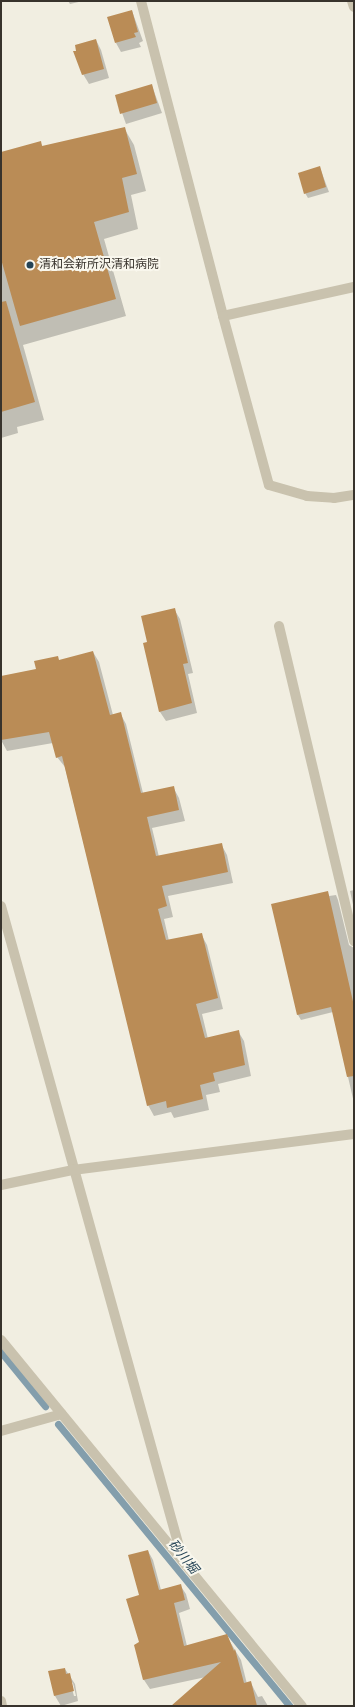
<!DOCTYPE html>
<meta charset="utf-8">
<style>
body{margin:0}
#map{position:relative;width:355px;height:1707px;overflow:hidden;background:#f1eee1;font-family:Roboto,"Noto Sans JP",sans-serif}
div>[style]{position:absolute}
.shadow>*{inset:0;background:#0003}
.stream>*{height:7px;margin:-3.5px;padding:0 3.5px;transform-origin:3.5px;border-radius:3.5px;background:#839eac}
.building>*{inset:0;background:#ba8c56}
.minor>*{height:10px;margin:-5px;padding:0 5px;transform-origin:5px;border-radius:5px;background:#c9c2ae}
.dots>*{width:11px;height:11px;translate:-50% -50%;box-sizing:border-box;border:2px solid #f9f7ed;border-radius:50%}
span{translate:-50% -50%;white-space:nowrap;text-align:center;line-height:1.15;-webkit-text-stroke:4px #f9f7ed;paint-order:stroke}
.poi-label{font-size:12px;color:#38332c}
.left{translate:0 -50%;text-align:left}
.water-label{font-size:13px;color:#254456;font-style:italic}
.frame{position:absolute;inset:0;border:2px solid #38332c;pointer-events:none}
</style>
<div id="map">
<div class="shadow">
<div style="clip-path:polygon(68px 1px,83px 1px,70px 4px)"></div>
<div style="clip-path:polygon(132px 11px,143px 41px,139px 43px,141px 47px,121px 52px,116px 43px)"></div>
<div style="clip-path:polygon(96px 40px,101px 50px,109px 78px,89px 84px,83px 74px)"></div>
<div style="clip-path:polygon(152px 86px,162px 113px,126px 124px,116px 96px)"></div>
<div style="clip-path:polygon(124px 128px,134px 145px,146px 191px,131px 195px,138px 229px,104px 239px,126px 316px,23px 345px,44px 420px,17px 427px,18px 433px,1px 438px,1px 153px,40px 142px,43px 147px)"></div>
<div style="clip-path:polygon(320px 168px,329px 192px,308px 198px,305px 193px)"></div>
<div style="clip-path:polygon(174px 609px,180px 619px,193px 673px,188px 674px,197px 713px,166px 721px,160px 712px,148px 642px)"></div>
<div style="clip-path:polygon(93px 652px,99px 662px,113px 715px,120px 713px,126px 724px,143px 793px,173px 787px,179px 798px,185px 821px,152px 828px,159px 857px,221px 844px,227px 855px,233px 883px,168px 896px,173px 917px,164px 919px,169px 941px,201px 934px,207px 945px,223px 1009px,202px 1014px,208px 1039px,238px 1031px,244px 1041px,251px 1076px,218px 1084px,220px 1092px,206px 1095px,209px 1110px,174px 1118px,171px 1112px,154px 1116px,148px 1105px,65px 767px,57px 757px,53px 743px,7px 751px,1px 740px,1px 677px,37px 670px,59px 661px)"></div>
<div style="clip-path:polygon(354px 890px,354px 909px,350px 891px)"></div>
<div style="clip-path:polygon(327px 892px,329px 896px,336px 895px,338px 900px,349px 945px,354px 948px,354px 1103px,333px 1012px,301px 1020px,298px 1015px,273px 905px)"></div>
<div style="clip-path:polygon(148px 1551px,153px 1560px,161px 1590px,180px 1585px,186px 1594px,190px 1609px,179px 1613px,187px 1646px,226px 1635px,241px 1660px,247px 1684px,251px 1683px,258px 1697px,262px 1696px,268px 1706px,177px 1706px,206px 1677px,150px 1689px,144px 1680px,135px 1645px,140px 1642px,140px 1596px)"></div>
<div style="clip-path:polygon(evenodd,65px 1669px,75px 1684px,78px 1701px,61px 1706px,55px 1696px,49px 1672px,65px 1669px,70px 1681px,73px 1683px,76px 1696px,74px 1696px,70px 1681px)"></div>
</div>
<div class="stream">
<div style="left:1px;top:1352px;width:70px;rotate:50.8deg"></div>
<div style="left:58px;top:1424px;width:365px;rotate:50.6deg"></div>
</div>
<div class="building">
<div style="clip-path:polygon(132px 10px,138px 32px,134px 33px,136px 37px,115px 43px,107px 17px)"></div>
<div style="clip-path:polygon(96px 39px,104px 69px,82px 75px,73px 51px,76px 51px,75px 45px)"></div>
<div style="clip-path:polygon(152px 84px,157px 103px,120px 114px,115px 95px)"></div>
<div style="clip-path:polygon(125px 127px,137px 174px,122px 178px,129px 212px,94px 222px,116px 299px,20px 326px,1px 259px,1px 152px,41px 141px,42px 146px)"></div>
<div style="clip-path:polygon(320px 166px,326px 187px,304px 194px,298px 173px)"></div>
<div style="clip-path:polygon(6px 301px,35px 402px,1px 412px,1px 302px)"></div>
<div style="clip-path:polygon(175px 608px,188px 663px,183px 664px,192px 703px,159px 712px,143px 643px,147px 642px,141px 616px)"></div>
<div style="clip-path:polygon(93px 651px,110px 715px,121px 712px,141px 793px,174px 786px,179px 810px,147px 817px,156px 856px,222px 843px,228px 872px,162px 886px,167px 906px,158px 909px,166px 940px,202px 933px,218px 998px,196px 1004px,205px 1038px,239px 1030px,245px 1065px,213px 1073px,215px 1081px,200px 1085px,203px 1099px,167px 1108px,166px 1101px,147px 1106px,62px 756px,56px 758px,49px 732px,1px 740px,1px 676px,36px 669px,34px 661px,58px 656px,59px 660px)"></div>
<div style="clip-path:polygon(328px 891px,354px 1006px,354px 1076px,347px 1077px,331px 1007px,297px 1015px,271px 904px)"></div>
<div style="clip-path:polygon(148px 1550px,159px 1590px,181px 1584px,185px 1600px,174px 1603px,184px 1646px,227px 1634px,234px 1651px,235px 1649px,244px 1683px,251px 1681px,257px 1706px,171px 1706px,221px 1662px,143px 1680px,134px 1645px,139px 1642px,126px 1599px,139px 1595px,128px 1555px)"></div>
<div style="clip-path:polygon(65px 1668px,66px 1674px,70px 1673px,74px 1691px,54px 1696px,48px 1671px)"></div>
</div>
<div class="minor">
<div style="left:141px;top:1px;width:325px;rotate:75.4deg"></div>
<div style="left:223px;top:316px;width:134px;rotate:-12.5deg"></div>
<div style="left:352px;top:1px;width:6px;rotate:72deg"></div>
<div style="left:223px;top:316px;width:175px;rotate:74.8deg"></div>
<div style="left:269px;top:485px;width:40px;rotate:16deg"></div>
<div style="left:307px;top:496px;width:27px;rotate:4deg"></div>
<div style="left:334px;top:498px;width:20px;rotate:-9deg"></div>
<div style="left:279px;top:626px;width:324px;rotate:76.6deg"></div>
<div style="left:1px;top:906px;width:680px;rotate:74.47deg"></div>
<div style="left:1px;top:1185px;width:74px;rotate:-11.8deg"></div>
<div style="left:73px;top:1170px;width:283px;rotate:-7.3deg"></div>
<div style="left:1px;top:1340px;width:474px;rotate:50.6deg"></div>
<div style="left:1px;top:1431px;width:63px;rotate:-15.6deg"></div>
<div style="left:1px;top:1701px;width:5px;rotate:79deg"></div>
</div>
<div class="dots">
<div style="left:30px;top:265px;background:#254456"></div>
</div>
<div class="poi-label">
<span class="left" style="left:39px;top:265px">清和会新所沢清和病院</span>
</div>
<div class="water-label">
<span style="left:183px;top:1557px;rotate:51deg">砂川堀</span>
</div>
<div class="frame"></div>
</div>
